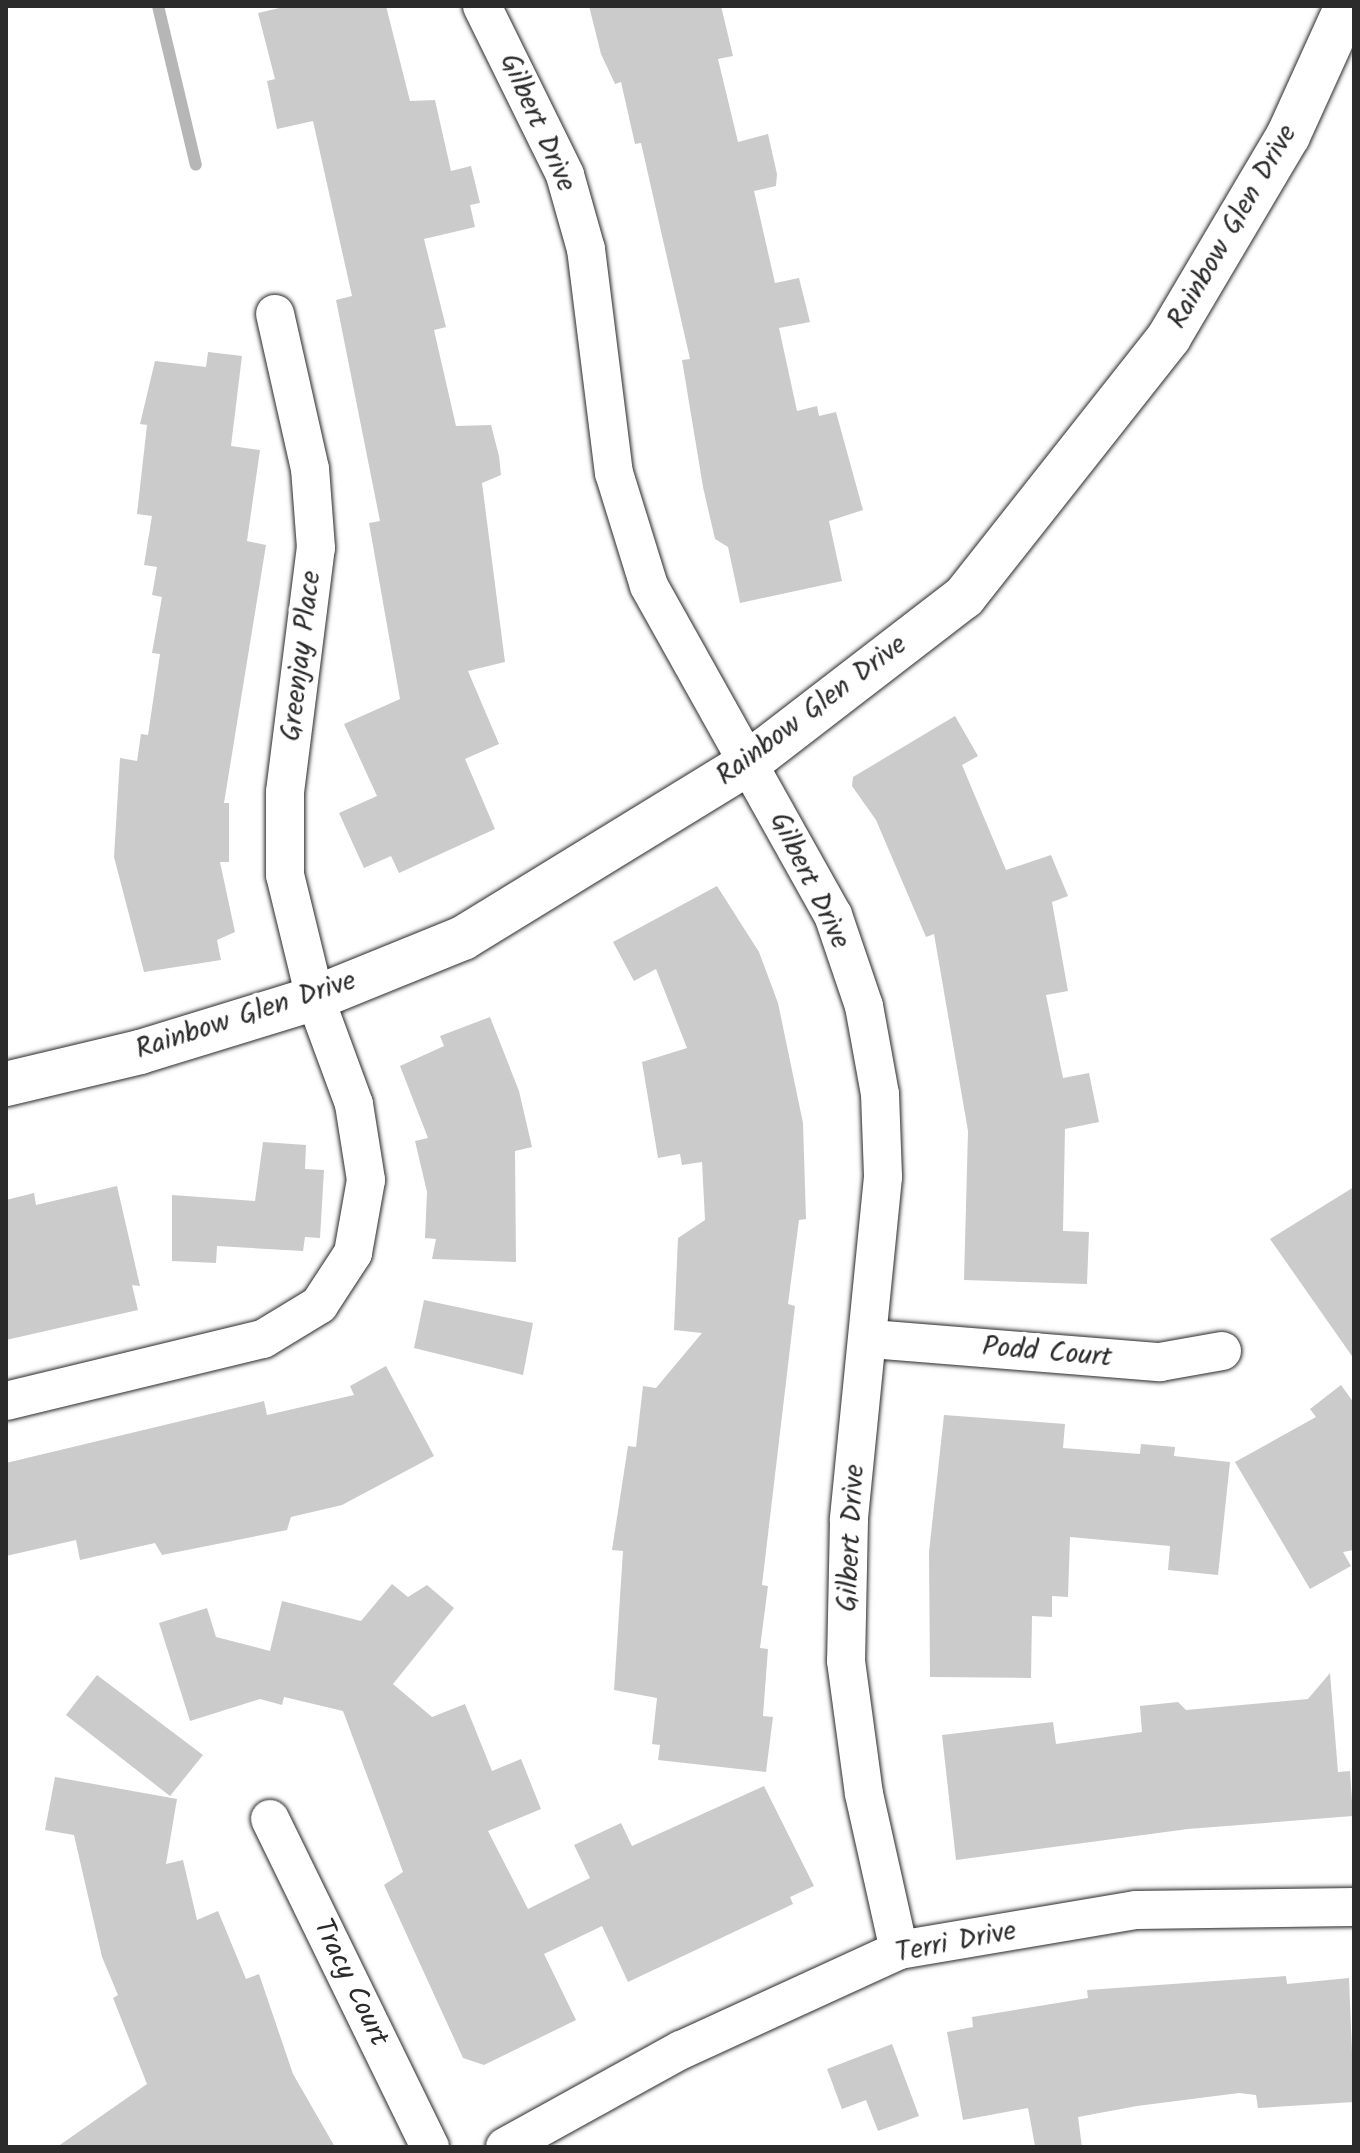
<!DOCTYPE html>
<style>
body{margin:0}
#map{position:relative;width:1360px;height:2153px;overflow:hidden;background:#fff;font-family:Kalam,sans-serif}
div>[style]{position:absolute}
.stream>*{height:12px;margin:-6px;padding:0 6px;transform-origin:6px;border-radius:6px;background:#b6b6b6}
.building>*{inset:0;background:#cbcbcb}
.roads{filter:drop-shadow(0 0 2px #2b2b2b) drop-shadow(0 0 2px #2b2b2b)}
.street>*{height:38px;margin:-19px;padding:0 19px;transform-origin:19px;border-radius:19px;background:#fff}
.secondary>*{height:44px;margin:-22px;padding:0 22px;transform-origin:22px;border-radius:22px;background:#fff}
span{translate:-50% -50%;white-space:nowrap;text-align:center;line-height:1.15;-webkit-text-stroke:8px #fff;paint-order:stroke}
.street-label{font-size:28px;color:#2b2b2b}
.frame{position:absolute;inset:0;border:8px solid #2b2b2b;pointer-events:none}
</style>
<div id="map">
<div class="stream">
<div style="left:158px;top:6px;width:163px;rotate:76.6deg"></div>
</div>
<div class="building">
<div style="clip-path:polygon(288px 6px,386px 6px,410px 101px,435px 100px,451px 171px,471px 166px,480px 203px,470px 205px,475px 227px,424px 239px,446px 327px,434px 330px,456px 426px,491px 425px,499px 456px,501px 475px,482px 483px,505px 662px,468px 671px,499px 744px,465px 759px,495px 829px,399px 873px,391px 856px,364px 868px,339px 813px,377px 796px,344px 724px,400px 699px,369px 523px,380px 521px,336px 300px,352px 296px,313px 121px,277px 129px,267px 81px,275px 79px,258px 13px)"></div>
<div style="clip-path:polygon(589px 6px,721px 6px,733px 56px,718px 59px,738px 142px,768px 134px,777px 174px,776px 186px,754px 191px,775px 283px,799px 278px,810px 322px,779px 328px,797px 411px,817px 406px,819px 416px,836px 412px,863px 510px,829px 521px,842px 581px,740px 603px,728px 547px,715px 539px,703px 487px,682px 360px,690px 359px,641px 143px,635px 144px,621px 82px,615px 84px,601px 54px)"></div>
<div style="clip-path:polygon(208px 352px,242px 356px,231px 446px,260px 450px,247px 541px,266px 545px,224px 803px,229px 803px,229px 862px,220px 862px,235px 932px,217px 940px,221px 960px,144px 972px,114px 857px,120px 758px,137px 761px,141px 734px,148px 735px,160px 654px,152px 653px,162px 597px,152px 595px,157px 567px,144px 565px,152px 516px,137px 514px,147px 425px,140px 424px,155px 361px,206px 367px)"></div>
<div style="clip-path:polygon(955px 716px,978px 756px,962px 765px,1006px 870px,1051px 855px,1068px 896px,1052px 902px,1068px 991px,1046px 995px,1063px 1078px,1089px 1073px,1099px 1122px,1065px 1129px,1063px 1231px,1089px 1232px,1087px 1284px,964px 1280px,968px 1131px,934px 934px,926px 937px,876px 820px,852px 786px,853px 777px)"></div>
<div style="clip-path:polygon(717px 886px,759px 952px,778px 1003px,803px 1123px,806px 1219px,799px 1220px,788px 1304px,795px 1306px,762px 1585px,768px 1586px,760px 1648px,768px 1649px,763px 1716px,773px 1717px,766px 1772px,658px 1760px,660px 1745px,652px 1744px,657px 1698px,614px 1690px,623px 1551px,612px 1550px,628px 1446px,636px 1447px,643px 1386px,656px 1388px,702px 1333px,674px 1330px,678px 1238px,705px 1220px,702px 1162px,682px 1165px,680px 1154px,658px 1158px,642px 1062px,687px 1048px,656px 969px,634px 981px,613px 942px)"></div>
<div style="clip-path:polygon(490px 1017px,519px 1091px,532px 1147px,515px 1151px,516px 1262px,432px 1259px,436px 1239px,425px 1238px,427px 1192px,415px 1141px,428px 1138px,400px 1066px,444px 1046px,440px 1036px)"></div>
<div style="clip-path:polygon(263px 1142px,306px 1145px,305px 1169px,324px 1170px,320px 1238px,305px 1237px,303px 1251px,217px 1246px,216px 1263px,172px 1261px,172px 1195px,255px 1201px)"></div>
<div style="clip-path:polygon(117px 1186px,140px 1286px,132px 1285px,138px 1310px,6px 1340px,6px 1200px,34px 1193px,36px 1205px)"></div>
<div style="clip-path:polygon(1354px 1187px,1354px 1359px,1270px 1239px)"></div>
<div style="clip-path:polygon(424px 1300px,533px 1323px,523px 1375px,414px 1348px)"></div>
<div style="clip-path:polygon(386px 1366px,434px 1456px,342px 1505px,291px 1517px,287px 1530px,162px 1555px,155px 1543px,80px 1560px,76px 1540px,6px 1556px,6px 1463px,264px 1401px,267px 1415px,354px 1395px,350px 1386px)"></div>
<div style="clip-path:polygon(1341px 1385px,1354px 1403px,1354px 1550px,1343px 1552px,1351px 1566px,1310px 1589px,1235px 1462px,1316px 1417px,1310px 1409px)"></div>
<div style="clip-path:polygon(944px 1415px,1065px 1424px,1063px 1448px,1140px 1454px,1141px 1444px,1175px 1447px,1174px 1456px,1230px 1462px,1218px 1575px,1168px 1570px,1170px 1546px,1070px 1537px,1068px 1597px,1052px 1596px,1052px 1617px,1032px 1616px,1031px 1678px,930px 1677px,929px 1552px)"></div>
<div style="clip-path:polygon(392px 1584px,408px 1597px,427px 1585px,454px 1608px,393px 1684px,432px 1717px,465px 1704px,492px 1771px,521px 1759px,541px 1809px,488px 1831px,528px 1909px,590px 1878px,574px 1845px,621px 1823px,632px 1846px,764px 1786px,814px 1886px,790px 1897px,793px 1904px,628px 1982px,602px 1926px,544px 1954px,576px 2020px,484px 2065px,463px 2058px,384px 1885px,403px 1872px,343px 1711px,284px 1697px,282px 1705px,260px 1699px,190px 1721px,159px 1623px,207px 1608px,216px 1637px,270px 1651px,282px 1601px,361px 1621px)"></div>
<div style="clip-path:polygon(1330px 1673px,1338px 1772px,1350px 1771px,1353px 1816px,1188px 1829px,956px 1860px,942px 1735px,1053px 1722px,1056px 1744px,1142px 1732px,1140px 1706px,1178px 1702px,1186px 1710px,1308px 1699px)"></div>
<div style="clip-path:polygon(97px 1675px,203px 1755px,170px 1796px,66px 1715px)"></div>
<div style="clip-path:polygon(55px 1777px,177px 1799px,166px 1864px,183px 1860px,197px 1920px,218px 1911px,246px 1979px,259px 1974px,293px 2074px,335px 2147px,57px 2147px,147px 2084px,113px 1998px,118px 1995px,102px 1957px,74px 1835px,45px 1830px)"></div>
<div style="clip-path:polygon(1286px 1976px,1287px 1984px,1349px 1978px,1354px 2102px,1258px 2108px,1256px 2095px,1239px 2093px,1137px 2106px,1078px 2117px,1082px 2147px,1035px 2146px,1028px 2108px,963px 2120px,947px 2032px,973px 2027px,972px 2017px,1088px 1998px,1087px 1990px)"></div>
<div style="clip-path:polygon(892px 2044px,919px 2116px,878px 2131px,866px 2100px,842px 2109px,827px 2069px)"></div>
</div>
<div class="roads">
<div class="street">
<div style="left:482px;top:6px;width:188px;rotate:63.8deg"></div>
<div style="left:565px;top:175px;width:77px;rotate:74.2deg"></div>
<div style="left:586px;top:249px;width:226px;rotate:82.9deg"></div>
<div style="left:614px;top:473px;width:118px;rotate:72.8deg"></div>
<div style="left:649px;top:586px;width:377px;rotate:60.8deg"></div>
<div style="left:833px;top:915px;width:96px;rotate:71.2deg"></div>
<div style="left:864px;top:1006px;width:89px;rotate:79.7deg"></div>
<div style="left:880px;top:1094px;width:83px;rotate:87.9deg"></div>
<div style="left:883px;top:1177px;width:345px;rotate:95.7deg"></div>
<div style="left:849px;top:1520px;width:141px;rotate:91.2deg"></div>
<div style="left:846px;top:1661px;width:134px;rotate:82.3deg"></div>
<div style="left:864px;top:1794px;width:160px;rotate:77.4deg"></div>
<div style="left:871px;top:1339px;width:290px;rotate:4.6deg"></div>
<div style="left:1160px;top:1362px;width:63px;rotate:-10.1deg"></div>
<div style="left:6px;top:1401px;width:264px;rotate:-13.6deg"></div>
<div style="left:263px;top:1339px;width:66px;rotate:-31.3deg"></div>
<div style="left:319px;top:1305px;width:62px;rotate:-56.8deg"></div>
<div style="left:353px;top:1253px;width:74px;rotate:-79.9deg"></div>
<div style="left:366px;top:1180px;width:77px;rotate:-99deg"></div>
<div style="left:354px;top:1104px;width:113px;rotate:-110.2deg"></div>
<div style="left:315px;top:998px;width:127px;rotate:-103.7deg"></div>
<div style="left:285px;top:875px;width:83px;rotate:-90deg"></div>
<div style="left:285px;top:792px;width:246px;rotate:-82.8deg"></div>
<div style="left:316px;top:548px;width:79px;rotate:-94.3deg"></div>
<div style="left:310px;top:469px;width:159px;rotate:-102.7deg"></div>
<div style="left:270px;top:1819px;width:365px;rotate:64deg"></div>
<div style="left:505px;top:2147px;width:201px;rotate:-28.9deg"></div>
<div style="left:681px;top:2050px;width:240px;rotate:-24.6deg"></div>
<div style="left:899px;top:1950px;width:240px;rotate:-9.6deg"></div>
<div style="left:1136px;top:1910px;width:218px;rotate:-0.8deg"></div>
</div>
<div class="secondary">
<div style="left:6px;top:1084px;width:138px;rotate:-13.4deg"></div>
<div style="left:140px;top:1052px;width:183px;rotate:-17.1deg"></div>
<div style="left:315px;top:998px;width:160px;rotate:-22.1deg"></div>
<div style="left:463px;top:938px;width:333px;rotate:-31.5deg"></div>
<div style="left:747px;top:764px;width:274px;rotate:-37.6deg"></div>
<div style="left:964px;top:597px;width:331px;rotate:-51.7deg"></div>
<div style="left:1169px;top:337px;width:234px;rotate:-59.4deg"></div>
<div style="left:1288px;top:136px;width:143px;rotate:-65.6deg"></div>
</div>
</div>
<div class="street-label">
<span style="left:537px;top:123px;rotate:66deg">Gilbert Drive</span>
<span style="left:1233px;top:227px;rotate:-60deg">Rainbow Glen Drive</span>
<span style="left:302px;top:656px;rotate:-83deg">Greenjay Place</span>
<span style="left:812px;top:711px;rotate:-37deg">Rainbow Glen Drive</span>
<span style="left:809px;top:881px;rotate:64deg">Gilbert Drive</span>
<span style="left:246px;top:1016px;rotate:-18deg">Rainbow Glen Drive</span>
<span style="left:1047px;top:1353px;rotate:5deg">Podd Court</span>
<span style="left:852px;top:1538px;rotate:-87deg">Gilbert Drive</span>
<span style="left:956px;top:1943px;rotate:-11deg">Terri Drive</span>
<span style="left:350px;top:1983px;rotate:64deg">Tracy Court</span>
</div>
<div class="frame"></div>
</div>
